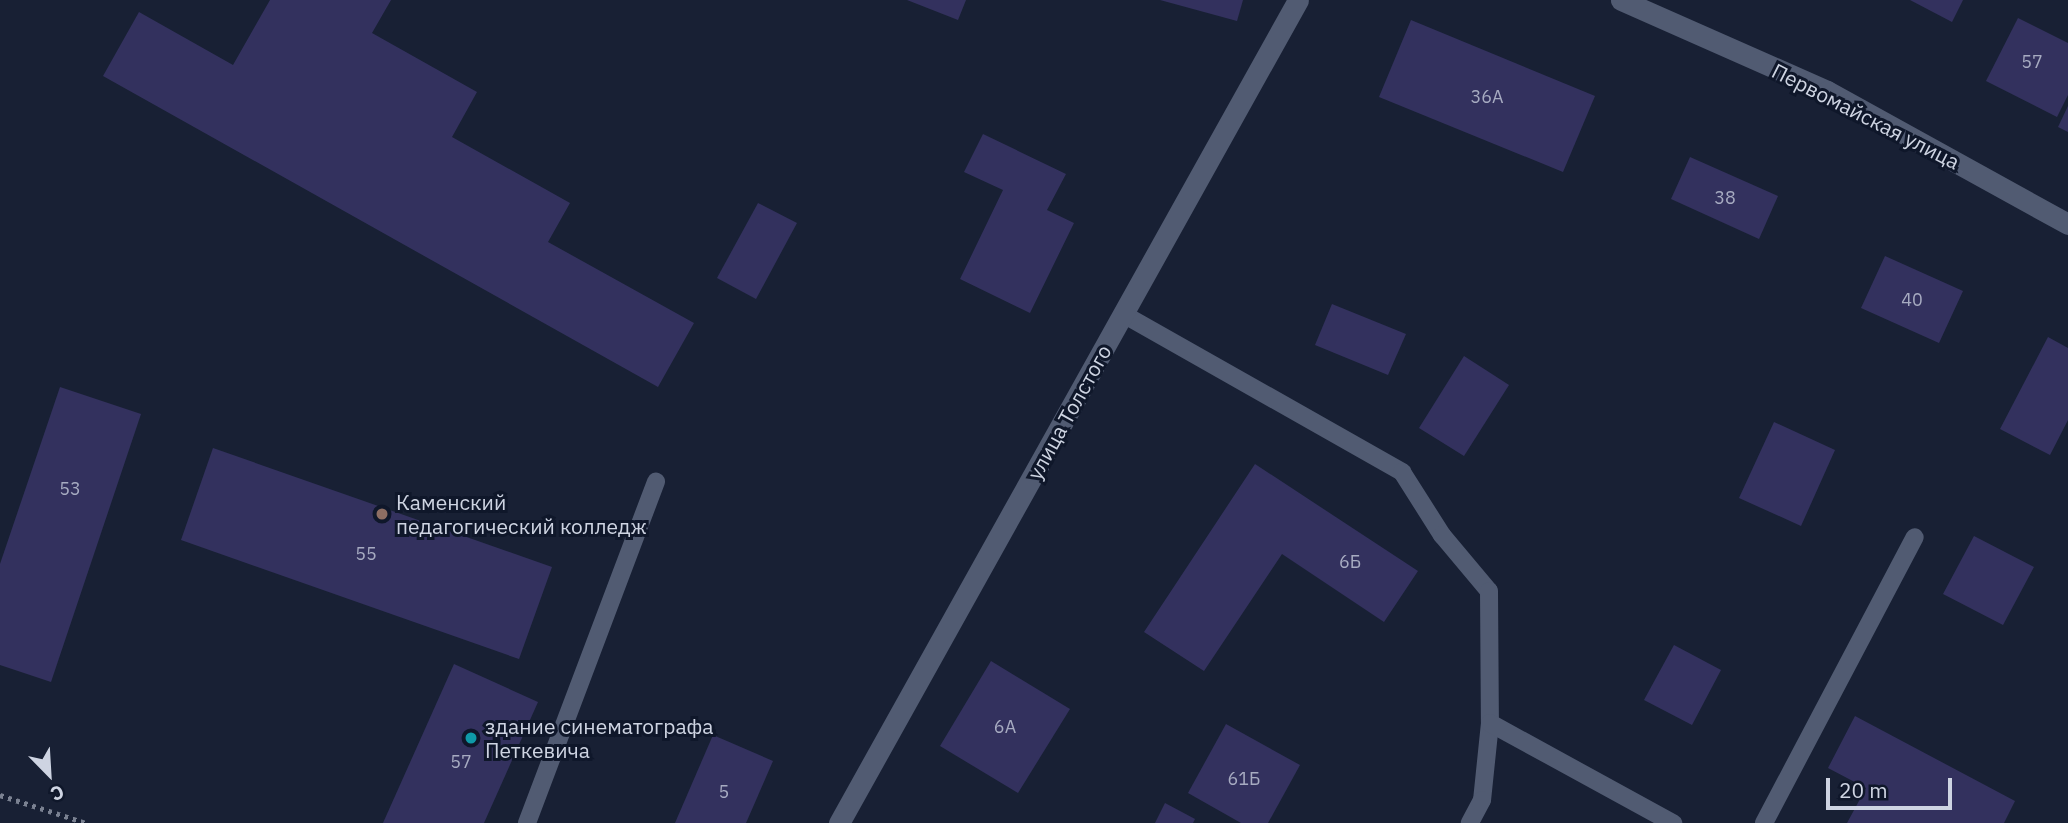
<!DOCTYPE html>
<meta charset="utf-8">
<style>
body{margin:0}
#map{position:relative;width:2068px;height:823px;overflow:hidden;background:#182034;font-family:"IBM Plex Sans",sans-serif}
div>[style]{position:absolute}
.building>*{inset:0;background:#33315e}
.path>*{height:4.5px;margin-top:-2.25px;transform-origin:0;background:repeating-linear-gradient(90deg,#7a8191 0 3.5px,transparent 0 8.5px)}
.lane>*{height:18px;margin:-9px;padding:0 9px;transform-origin:9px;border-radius:9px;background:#515b72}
.street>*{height:21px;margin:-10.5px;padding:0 10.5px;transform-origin:10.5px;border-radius:10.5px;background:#515b72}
.dots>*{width:19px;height:19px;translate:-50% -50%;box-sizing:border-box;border:4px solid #0f172a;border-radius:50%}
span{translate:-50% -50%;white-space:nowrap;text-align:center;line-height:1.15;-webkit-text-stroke:6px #0f172a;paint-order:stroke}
.number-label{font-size:18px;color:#a7abc1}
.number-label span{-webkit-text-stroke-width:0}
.street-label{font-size:21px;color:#ced4e2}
.poi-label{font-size:21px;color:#ced4e2}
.left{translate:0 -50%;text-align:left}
.north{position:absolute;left:14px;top:739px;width:70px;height:70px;-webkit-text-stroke:5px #0f172a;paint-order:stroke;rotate:156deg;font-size:19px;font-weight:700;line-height:28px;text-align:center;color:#ced4e2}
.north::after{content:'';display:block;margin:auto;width:24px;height:32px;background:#ced4e2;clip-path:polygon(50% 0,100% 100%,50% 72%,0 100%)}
.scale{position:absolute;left:1826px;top:778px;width:126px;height:32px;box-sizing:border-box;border:4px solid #ced4e2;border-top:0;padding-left:9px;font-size:21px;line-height:24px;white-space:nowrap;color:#ced4e2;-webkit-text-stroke:5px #0f172a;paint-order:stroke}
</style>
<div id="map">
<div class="building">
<div style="clip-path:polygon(270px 0,391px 0,372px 33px,477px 92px,452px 137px,570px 203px,548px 242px,694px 323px,658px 387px,103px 76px,139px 12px,233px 65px)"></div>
<div style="clip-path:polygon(907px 0,966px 0,958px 20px)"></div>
<div style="clip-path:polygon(1160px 0,1243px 0,1237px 21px)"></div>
<div style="clip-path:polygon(1910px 0,1963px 0,1952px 22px)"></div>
<div style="clip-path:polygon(2018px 18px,2068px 43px,2068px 95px,2057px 117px,1986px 81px)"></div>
<div style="clip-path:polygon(1411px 20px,1595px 96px,1563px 172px,1379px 97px)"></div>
<div style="clip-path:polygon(2068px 106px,2068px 132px,2058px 127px)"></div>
<div style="clip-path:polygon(983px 134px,1066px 174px,1047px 210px,1074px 223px,1030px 313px,960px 279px,1003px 190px,964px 172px)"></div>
<div style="clip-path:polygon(1690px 157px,1778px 196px,1759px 239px,1671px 199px)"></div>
<div style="clip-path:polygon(758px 203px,797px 223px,756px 299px,717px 278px)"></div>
<div style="clip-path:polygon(1885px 256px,1963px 291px,1939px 343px,1861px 308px)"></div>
<div style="clip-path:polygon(1332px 304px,1406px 334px,1388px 375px,1315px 345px)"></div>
<div style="clip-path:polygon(2048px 337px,2068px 348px,2068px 420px,2050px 455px,2000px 429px)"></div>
<div style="clip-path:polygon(1464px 356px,1509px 385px,1464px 456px,1419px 428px)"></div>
<div style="clip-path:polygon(60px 387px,141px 414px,51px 682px,0 665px,0 564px)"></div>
<div style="clip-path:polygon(1774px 422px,1835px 450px,1801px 526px,1739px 498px)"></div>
<div style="clip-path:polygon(213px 448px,552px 567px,519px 659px,181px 540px)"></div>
<div style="clip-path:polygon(1255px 464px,1418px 571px,1384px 622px,1282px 554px,1204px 671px,1144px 632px)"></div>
<div style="clip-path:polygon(1974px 536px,2034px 567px,2003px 625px,1943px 594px)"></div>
<div style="clip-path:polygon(1674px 645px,1721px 670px,1692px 725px,1644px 700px)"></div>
<div style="clip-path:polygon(991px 661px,1070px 709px,1018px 793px,940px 746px)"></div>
<div style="clip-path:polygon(454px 664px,538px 702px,484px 823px,383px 823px)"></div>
<div style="clip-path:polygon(1855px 716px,2015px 801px,2004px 823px,1847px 823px,1866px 788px,1828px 768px)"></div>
<div style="clip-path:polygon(1226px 724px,1300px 765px,1268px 823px,1241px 823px,1188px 793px)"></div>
<div style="clip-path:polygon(713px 735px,773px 761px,746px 823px,675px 823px)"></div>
<div style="clip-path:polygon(1165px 803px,1195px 819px,1193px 823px,1155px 823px)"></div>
</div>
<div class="path">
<div style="left:0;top:795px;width:90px;rotate:18deg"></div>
</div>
<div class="lane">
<div style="left:1123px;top:314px;width:321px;rotate:29.5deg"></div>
<div style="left:1402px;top:472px;width:75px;rotate:57.6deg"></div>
<div style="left:1442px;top:535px;width:73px;rotate:50deg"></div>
<div style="left:1489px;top:591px;width:132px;rotate:89.6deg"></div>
<div style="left:1490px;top:723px;width:77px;rotate:95.9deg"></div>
<div style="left:1482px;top:800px;width:26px;rotate:118deg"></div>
<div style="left:1490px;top:723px;width:209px;rotate:28.7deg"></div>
<div style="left:527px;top:823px;width:365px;rotate:-69.3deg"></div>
<div style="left:1764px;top:823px;width:323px;rotate:-62.2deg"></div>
</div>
<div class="street">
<div style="left:1621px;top:0;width:225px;rotate:23.8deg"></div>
<div style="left:1827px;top:91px;width:275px;rotate:28.9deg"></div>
<div style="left:839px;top:823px;width:942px;rotate:-60.85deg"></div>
</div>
<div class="dots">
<div style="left:382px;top:514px;background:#8d6e63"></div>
<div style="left:471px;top:738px;background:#0f9aa8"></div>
</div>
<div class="number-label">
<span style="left:2032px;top:62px">57</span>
<span style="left:1487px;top:97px">36А</span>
<span style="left:1725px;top:198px">38</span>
<span style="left:1912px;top:300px">40</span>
<span style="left:70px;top:489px">53</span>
<span style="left:366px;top:554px">55</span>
<span style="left:1350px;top:562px">6Б</span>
<span style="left:1005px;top:727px">6А</span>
<span style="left:461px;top:762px">57</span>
<span style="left:1244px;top:779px">61Б</span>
<span style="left:724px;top:792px">5</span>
</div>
<div class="street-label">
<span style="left:1866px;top:116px;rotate:27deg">Первомайская улица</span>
<span style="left:1069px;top:412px;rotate:-61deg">улица Толстого</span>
</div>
<div class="poi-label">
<span class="left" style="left:396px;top:514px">Каменский<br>педагогический колледж</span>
<span class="left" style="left:485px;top:738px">здание синематографа<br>Петкевича</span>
</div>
<div class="north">С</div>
<div class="scale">20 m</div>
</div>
